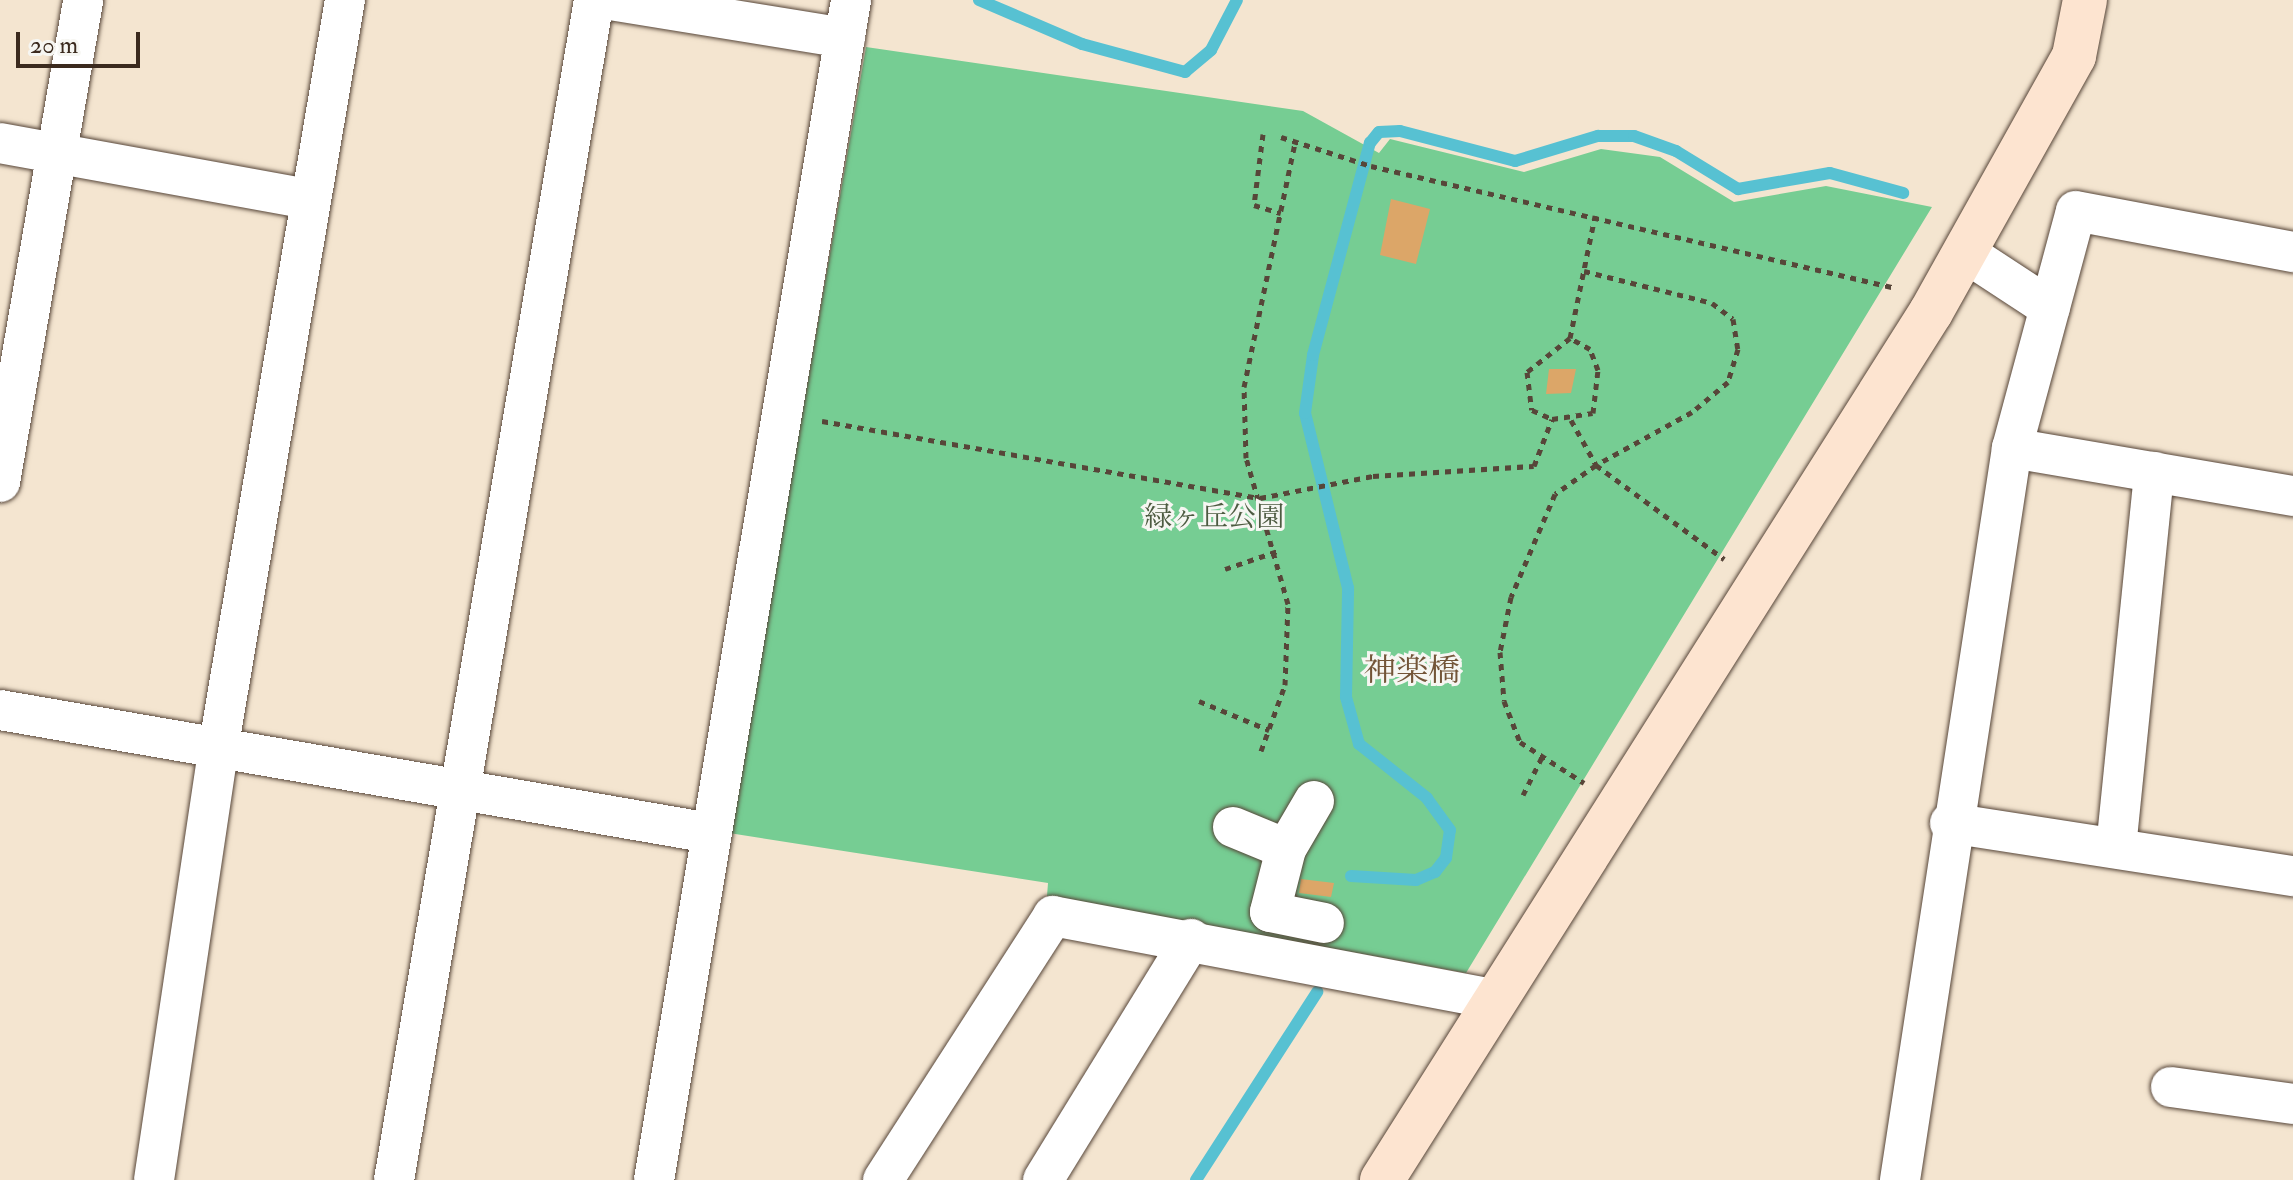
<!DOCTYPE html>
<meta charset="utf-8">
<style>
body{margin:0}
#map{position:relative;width:2293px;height:1180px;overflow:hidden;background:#f4e5d0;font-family:"IM FELL Double Pica","Noto Serif JP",serif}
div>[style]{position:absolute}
.green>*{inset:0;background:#76cd93}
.stream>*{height:12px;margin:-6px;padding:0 6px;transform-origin:6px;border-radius:6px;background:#57c1d2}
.building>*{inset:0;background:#dca668}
.path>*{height:5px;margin-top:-2.5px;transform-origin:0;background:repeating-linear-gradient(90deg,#574639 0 6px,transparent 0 12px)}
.roads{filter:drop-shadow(0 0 2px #574639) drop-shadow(0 0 2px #574639)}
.street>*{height:40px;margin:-20px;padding:0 20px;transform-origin:20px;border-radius:20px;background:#fff}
.secondary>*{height:44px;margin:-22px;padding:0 22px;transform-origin:22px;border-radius:22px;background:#fde4d0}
span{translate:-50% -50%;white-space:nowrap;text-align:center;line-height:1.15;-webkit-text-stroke:6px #f6f6f2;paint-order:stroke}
.park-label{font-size:28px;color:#4d5b41}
.quarter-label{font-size:32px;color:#735538}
.scale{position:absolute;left:16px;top:32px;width:124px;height:36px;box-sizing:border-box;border:4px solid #3b2a1e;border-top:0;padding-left:10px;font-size:24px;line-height:28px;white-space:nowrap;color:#3b2a1e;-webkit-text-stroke:6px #f6f6f2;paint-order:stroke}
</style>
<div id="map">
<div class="green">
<div style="clip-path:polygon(866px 47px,1303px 111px,1379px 153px,1390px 139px,1524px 172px,1601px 149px,1660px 157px,1734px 202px,1826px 186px,1932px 207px,1466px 973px,1047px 896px,1048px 883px,729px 833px)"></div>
</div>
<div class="stream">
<div style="left:979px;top:0;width:112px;rotate:23.1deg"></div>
<div style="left:1082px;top:44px;width:107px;rotate:15.2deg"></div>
<div style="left:1185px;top:72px;width:34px;rotate:-40deg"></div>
<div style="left:1211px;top:50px;width:56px;rotate:-62.5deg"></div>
<div style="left:1351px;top:876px;width:65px;rotate:3.5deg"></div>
<div style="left:1416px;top:880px;width:21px;rotate:-23deg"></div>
<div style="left:1435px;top:872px;width:18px;rotate:-52deg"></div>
<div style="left:1446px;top:858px;width:28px;rotate:-82deg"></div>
<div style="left:1450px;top:830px;width:39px;rotate:-126deg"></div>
<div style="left:1427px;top:798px;width:87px;rotate:-141.5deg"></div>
<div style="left:1359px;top:744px;width:49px;rotate:-105.5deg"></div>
<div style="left:1346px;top:697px;width:109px;rotate:-88.9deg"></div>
<div style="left:1348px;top:588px;width:180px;rotate:-103.8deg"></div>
<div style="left:1305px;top:413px;width:59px;rotate:-82.1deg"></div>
<div style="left:1313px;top:355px;width:220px;rotate:-75deg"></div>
<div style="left:1370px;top:143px;width:14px;rotate:-51deg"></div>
<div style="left:1379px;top:132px;width:21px;rotate:-3deg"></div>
<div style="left:1400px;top:131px;width:119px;rotate:14.6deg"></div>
<div style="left:1515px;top:161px;width:87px;rotate:-16.8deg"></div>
<div style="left:1598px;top:136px;width:36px"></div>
<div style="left:1634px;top:136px;width:45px;rotate:19.7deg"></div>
<div style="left:1676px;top:151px;width:73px;rotate:31.5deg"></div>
<div style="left:1738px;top:189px;width:93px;rotate:-9.9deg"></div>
<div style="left:1830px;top:173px;width:76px;rotate:15.3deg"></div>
<div style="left:1196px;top:1180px;width:224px;rotate:-57.2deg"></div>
</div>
<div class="building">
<div style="clip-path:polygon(1391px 199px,1430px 209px,1416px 264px,1380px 255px)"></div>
<div style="clip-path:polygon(1549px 369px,1576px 369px,1571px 393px,1546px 394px)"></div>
<div style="clip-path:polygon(1301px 879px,1334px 883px,1331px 897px,1299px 893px)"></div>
</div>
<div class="path">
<div style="left:1263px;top:134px;width:72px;rotate:97.2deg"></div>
<div style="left:1254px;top:205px;width:28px;rotate:17deg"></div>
<div style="left:1281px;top:137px;width:95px;rotate:17.9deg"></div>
<div style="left:1371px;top:166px;width:539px;rotate:13.08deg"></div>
<div style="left:1584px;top:271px;width:132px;rotate:14deg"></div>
<div style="left:1712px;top:303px;width:26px;rotate:37deg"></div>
<div style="left:1733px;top:319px;width:30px;rotate:81deg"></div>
<div style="left:1738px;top:349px;width:34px;rotate:107deg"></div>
<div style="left:1728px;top:382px;width:47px;rotate:140.2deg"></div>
<div style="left:1692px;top:412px;width:110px;rotate:151.1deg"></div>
<div style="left:1596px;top:465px;width:159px;rotate:36.3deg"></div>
<div style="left:1570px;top:338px;width:55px;rotate:141.7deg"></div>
<div style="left:1527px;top:372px;width:38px;rotate:83deg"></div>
<div style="left:1532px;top:410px;width:22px;rotate:24deg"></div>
<div style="left:1552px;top:419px;width:41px;rotate:-8.3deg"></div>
<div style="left:1593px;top:413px;width:43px;rotate:-83.4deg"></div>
<div style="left:1598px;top:370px;width:22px;rotate:-111deg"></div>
<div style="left:1590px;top:349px;width:23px;rotate:-151deg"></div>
<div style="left:1570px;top:338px;width:125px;rotate:-78.4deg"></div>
<div style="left:1571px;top:420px;width:51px;rotate:60.9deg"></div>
<div style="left:1596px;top:465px;width:50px;rotate:144.7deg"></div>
<div style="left:1555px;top:494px;width:112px;rotate:113.1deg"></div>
<div style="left:1511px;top:597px;width:56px;rotate:101.3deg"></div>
<div style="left:1500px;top:652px;width:49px;rotate:85.3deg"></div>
<div style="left:1504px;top:701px;width:44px;rotate:68.7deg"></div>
<div style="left:1520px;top:742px;width:76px;rotate:32.6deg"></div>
<div style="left:822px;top:421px;width:445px;rotate:10deg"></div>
<div style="left:1260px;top:498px;width:115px;rotate:-11deg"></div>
<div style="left:1373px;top:476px;width:161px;rotate:-3.6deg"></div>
<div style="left:1534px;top:466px;width:50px;rotate:-69deg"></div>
<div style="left:1225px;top:569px;width:56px;rotate:-18.8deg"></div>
<div style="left:1199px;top:701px;width:76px;rotate:22.5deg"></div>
<div style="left:1261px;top:751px;width:70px;rotate:-70deg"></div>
<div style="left:1285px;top:685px;width:81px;rotate:-87.9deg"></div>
<div style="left:1288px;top:604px;width:152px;rotate:-106deg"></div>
<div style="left:1246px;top:458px;width:71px;rotate:-91.6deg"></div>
<div style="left:1244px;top:387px;width:250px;rotate:-78.2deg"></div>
<div style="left:1523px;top:795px;width:42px;rotate:-63.4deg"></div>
</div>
<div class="roads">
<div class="street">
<div style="left:610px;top:0;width:238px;rotate:9.2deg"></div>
<div style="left:0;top:143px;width:312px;rotate:10.3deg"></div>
<div style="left:1966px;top:253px;width:100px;rotate:33.2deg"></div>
<div style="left:2012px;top:448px;width:285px;rotate:9.7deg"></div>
<div style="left:0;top:482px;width:489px;rotate:-80.2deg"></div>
<div style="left:0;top:710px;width:721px;rotate:9.83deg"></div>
<div style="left:1314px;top:801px;width:56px;rotate:120.3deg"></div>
<div style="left:1286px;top:849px;width:65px;rotate:104.3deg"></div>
<div style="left:1270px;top:912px;width:55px;rotate:11.5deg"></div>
<div style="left:1950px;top:823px;width:347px;rotate:8.8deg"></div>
<div style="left:1233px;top:827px;width:57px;rotate:22.5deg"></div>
<div style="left:2116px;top:848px;width:378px;rotate:-84.2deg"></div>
<div style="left:2171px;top:1087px;width:123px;rotate:7.9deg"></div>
<div style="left:154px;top:1180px;width:435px;rotate:-81.5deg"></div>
<div style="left:218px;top:750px;width:761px;rotate:-80.39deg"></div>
<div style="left:394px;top:1180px;width:1197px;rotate:-80.38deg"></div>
<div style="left:654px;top:1180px;width:1196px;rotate:-80.52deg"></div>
<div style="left:883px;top:1180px;width:314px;rotate:-57.2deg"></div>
<div style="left:1053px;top:916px;width:447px;rotate:10.7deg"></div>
<div style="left:1043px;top:1180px;width:283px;rotate:-58.4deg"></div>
<div style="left:1900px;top:1180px;width:741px;rotate:-81.3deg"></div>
<div style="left:2012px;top:448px;width:245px;rotate:-74.9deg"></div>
<div style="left:2076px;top:211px;width:221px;rotate:10.7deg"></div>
</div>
<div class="secondary">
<div style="left:1382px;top:1180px;width:1027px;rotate:-57.69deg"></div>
<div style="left:1931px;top:312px;width:293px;rotate:-60.8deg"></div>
<div style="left:2074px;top:56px;width:57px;rotate:-78.9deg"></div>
</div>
</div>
<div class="park-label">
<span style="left:1214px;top:518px">緑ヶ丘公園</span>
</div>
<div class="quarter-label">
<span style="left:1412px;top:671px">神楽橋</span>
</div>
<div class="scale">20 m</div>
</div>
